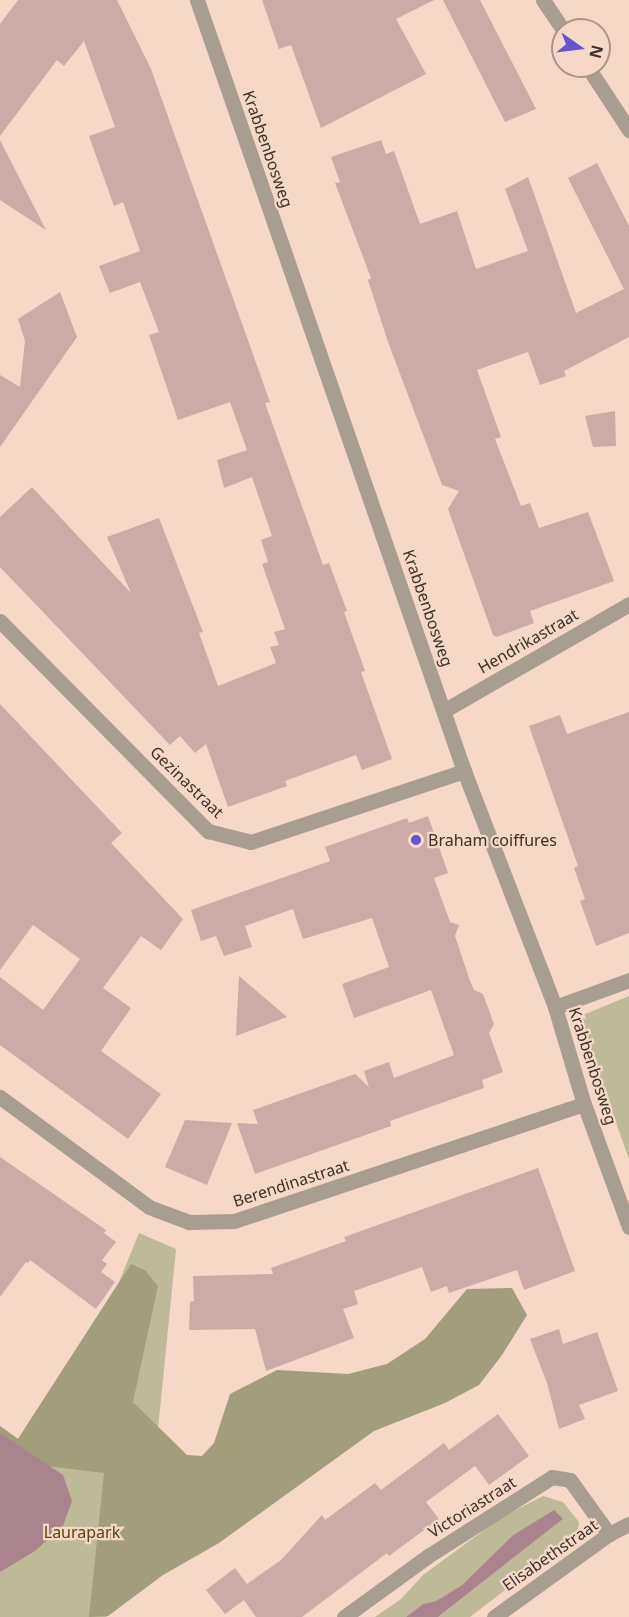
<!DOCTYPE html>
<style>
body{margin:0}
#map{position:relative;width:629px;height:1617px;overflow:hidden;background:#f5d8c8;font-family:"Noto Sans",sans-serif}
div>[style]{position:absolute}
.green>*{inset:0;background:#beb997}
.forest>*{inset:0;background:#a29d7a}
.water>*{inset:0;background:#a9848e}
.building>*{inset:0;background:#cbaaa7}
.minor>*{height:15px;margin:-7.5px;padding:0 7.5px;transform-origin:7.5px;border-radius:7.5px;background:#a79e91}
.dots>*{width:16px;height:16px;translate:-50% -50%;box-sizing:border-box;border:3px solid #f5d8c8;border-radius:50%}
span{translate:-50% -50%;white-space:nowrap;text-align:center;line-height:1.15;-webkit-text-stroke:4.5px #f5d8c8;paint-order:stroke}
.street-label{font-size:16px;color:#3c312b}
.poi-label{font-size:16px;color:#3c312b}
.left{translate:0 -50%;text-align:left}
.park-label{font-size:16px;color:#514809}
.north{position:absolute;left:551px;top:18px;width:60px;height:60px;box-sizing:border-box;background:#f5d8c8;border:2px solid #ab9589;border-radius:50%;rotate:104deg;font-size:16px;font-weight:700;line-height:24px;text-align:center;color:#3c312b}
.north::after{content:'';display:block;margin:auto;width:21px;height:27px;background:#6555ce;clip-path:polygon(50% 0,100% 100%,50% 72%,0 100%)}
</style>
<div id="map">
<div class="green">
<div style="clip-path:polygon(629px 996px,629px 1159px,578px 1017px)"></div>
<div style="clip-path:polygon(139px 1233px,176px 1249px,152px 1489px,133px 1596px,106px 1617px,0 1617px,0 1426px,18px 1439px,119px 1282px)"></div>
<div style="clip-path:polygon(543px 1496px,563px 1502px,579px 1522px,577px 1535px,470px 1617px,438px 1617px,563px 1519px,512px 1536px,462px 1585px,436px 1601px,423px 1604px,406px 1617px,375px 1617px,401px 1599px,423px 1575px,502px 1517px)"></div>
</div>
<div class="forest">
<div style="clip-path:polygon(131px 1264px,145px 1270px,158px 1286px,133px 1402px,187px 1455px,202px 1456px,214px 1443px,230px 1394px,277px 1370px,348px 1374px,387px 1364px,425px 1339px,467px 1289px,512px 1288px,527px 1315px,502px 1355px,479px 1385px,445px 1403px,374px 1431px,219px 1543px,163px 1575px,108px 1616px,89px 1617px,104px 1473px,47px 1466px,0 1433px,0 1426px,18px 1439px)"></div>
</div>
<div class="water">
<div style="clip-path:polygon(0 1433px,63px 1475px,72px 1501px,63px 1526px,35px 1551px,0 1572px)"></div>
<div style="clip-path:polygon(554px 1510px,563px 1519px,438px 1617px,406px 1617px,423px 1604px,436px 1601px,462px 1585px,512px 1536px)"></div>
</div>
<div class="building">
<div style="clip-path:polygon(18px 0,117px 0,151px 69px,270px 402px,265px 403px,323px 565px,329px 563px,347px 611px,344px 612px,365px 671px,361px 672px,392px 759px,362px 770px,356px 755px,285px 781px,287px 786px,228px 807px,206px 744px,195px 753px,180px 736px,170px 745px,0 567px,0 517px,32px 487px,131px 593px,107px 537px,159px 518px,203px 632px,199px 633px,218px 686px,276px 663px,270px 647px,279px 645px,274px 632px,285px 629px,262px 564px,268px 562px,261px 540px,272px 536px,252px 477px,224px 488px,217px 460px,247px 450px,230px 402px,178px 420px,149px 335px,159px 332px,140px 282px,110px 293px,99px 266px,140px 251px,123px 202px,114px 206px,89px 136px,115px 127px,84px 41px,64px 66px,57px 60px,0 136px,0 24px)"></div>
<div style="clip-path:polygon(262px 0,434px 0,396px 19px,426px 74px,321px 128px,291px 45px,279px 49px)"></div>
<div style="clip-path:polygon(443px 0,480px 0,536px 109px,505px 122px)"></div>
<div style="clip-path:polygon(0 140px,46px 230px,0 200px)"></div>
<div style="clip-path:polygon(381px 140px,386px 154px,394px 151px,420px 224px,457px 211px,476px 269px,528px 251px,505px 189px,528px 177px,576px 313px,624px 289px,568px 178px,597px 163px,629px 226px,629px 337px,564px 371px,566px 376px,540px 385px,528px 352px,477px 370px,501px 437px,495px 439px,521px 506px,530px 503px,539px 528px,588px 512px,614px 581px,530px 611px,534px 623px,497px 637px,493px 635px,448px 509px,459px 491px,442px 485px,388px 342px,368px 280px,371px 278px,335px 183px,340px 182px,331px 157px)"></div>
<div style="clip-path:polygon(60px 292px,77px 337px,0 447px,0 375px,20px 387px,25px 341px,18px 319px)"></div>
<div style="clip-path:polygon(615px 411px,616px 446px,593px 447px,585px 416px)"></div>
<div style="clip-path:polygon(0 704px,122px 833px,111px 843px,183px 919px,161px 950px,141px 936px,103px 988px,131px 1008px,101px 1051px,161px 1094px,128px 1139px,0 1045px,0 977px,43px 1010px,80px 959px,33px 925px,0 970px)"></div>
<div style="clip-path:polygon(629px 712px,629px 933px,596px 946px,580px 901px,585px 899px,574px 868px,578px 866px,529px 726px,560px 715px,567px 734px)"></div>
<div style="clip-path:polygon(428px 816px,448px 873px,434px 878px,450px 922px,459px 925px,455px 936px,470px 981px,474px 990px,483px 994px,494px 1024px,489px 1033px,503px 1072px,482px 1080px,484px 1088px,390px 1121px,391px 1126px,255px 1174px,237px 1123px,258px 1124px,253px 1110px,355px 1074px,369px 1087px,364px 1071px,389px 1062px,394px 1078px,454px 1055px,431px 990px,354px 1018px,342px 984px,389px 967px,372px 918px,303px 939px,293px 909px,245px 926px,252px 947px,224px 956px,216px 936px,201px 941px,191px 910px,330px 861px,325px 847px,407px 818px,409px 823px)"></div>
<div style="clip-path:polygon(239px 976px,287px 1017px,236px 1036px)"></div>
<div style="clip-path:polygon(185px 1120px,232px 1123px,207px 1185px,165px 1167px)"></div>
<div style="clip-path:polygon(0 1157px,106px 1230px,104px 1233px,116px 1242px,102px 1260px,107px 1264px,101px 1272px,115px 1282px,96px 1309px,30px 1260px,28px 1263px,26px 1262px,0 1297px)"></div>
<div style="clip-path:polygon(538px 1168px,575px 1271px,524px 1290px,517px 1270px,449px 1293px,447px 1286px,431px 1292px,422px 1267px,354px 1291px,358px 1304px,343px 1309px,354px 1338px,266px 1371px,255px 1329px,189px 1330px,190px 1302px,194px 1301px,193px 1276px,273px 1274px,271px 1268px,346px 1241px,344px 1237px)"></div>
<div style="clip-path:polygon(559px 1329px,563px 1344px,597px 1332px,618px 1391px,579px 1405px,585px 1419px,559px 1429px,547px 1383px,530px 1339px)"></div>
<div style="clip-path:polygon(498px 1414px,529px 1456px,489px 1485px,475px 1466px,426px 1502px,439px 1519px,389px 1556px,387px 1553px,302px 1617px,256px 1617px,244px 1600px,225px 1614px,206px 1590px,235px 1568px,247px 1584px,281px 1560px,322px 1515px,325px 1520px,375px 1483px,381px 1490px,444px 1443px,449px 1450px)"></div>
</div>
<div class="minor">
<div style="left:197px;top:0;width:816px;rotate:70.9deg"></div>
<div style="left:464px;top:771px;width:253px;rotate:68.9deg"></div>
<div style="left:555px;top:1007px;width:101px;rotate:73.4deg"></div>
<div style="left:584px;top:1104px;width:131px;rotate:69.9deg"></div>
<div style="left:543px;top:0;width:36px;rotate:56deg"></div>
<div style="left:587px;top:66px;width:77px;rotate:56.7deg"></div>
<div style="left:0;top:621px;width:296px;rotate:45.3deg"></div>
<div style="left:208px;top:831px;width:44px;rotate:14.3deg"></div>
<div style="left:251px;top:842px;width:225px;rotate:-18.4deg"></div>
<div style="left:445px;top:710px;width:212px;rotate:-29.9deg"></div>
<div style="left:555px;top:1007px;width:79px;rotate:-20deg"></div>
<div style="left:0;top:1097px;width:185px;rotate:36.4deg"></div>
<div style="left:149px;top:1207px;width:43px;rotate:20.6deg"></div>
<div style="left:189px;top:1222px;width:45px;rotate:-1.3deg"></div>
<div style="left:234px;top:1221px;width:369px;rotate:-18.5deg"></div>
<div style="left:344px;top:1617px;width:104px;rotate:-36deg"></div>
<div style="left:428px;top:1556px;width:147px;rotate:-32.5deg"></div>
<div style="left:552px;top:1477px;width:18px;rotate:9deg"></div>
<div style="left:570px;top:1480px;width:67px;rotate:54.2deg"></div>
<div style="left:494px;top:1617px;width:142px;rotate:-35.8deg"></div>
<div style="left:609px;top:1534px;width:22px;rotate:-27deg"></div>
</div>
<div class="dots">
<div style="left:416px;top:840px;background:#6555ce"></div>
</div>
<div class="street-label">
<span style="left:268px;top:149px;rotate:71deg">Krabbenbosweg</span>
<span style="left:428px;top:608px;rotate:71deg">Krabbenbosweg</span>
<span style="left:528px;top:641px;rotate:-30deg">Hendrikastraat</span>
<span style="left:187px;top:782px;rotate:44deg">Gezinastraat</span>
<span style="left:593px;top:1066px;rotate:72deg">Krabbenbosweg</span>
<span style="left:291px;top:1183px;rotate:-18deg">Berendinastraat</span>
<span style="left:472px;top:1507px;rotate:-32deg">Victoriastraat</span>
<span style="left:550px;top:1555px;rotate:-35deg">Elisabethstraat</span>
</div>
<div class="poi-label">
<span class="left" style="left:428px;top:840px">Braham coiffures</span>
</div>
<div class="park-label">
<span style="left:82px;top:1532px">Laurapark</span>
</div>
<div class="north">N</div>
</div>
